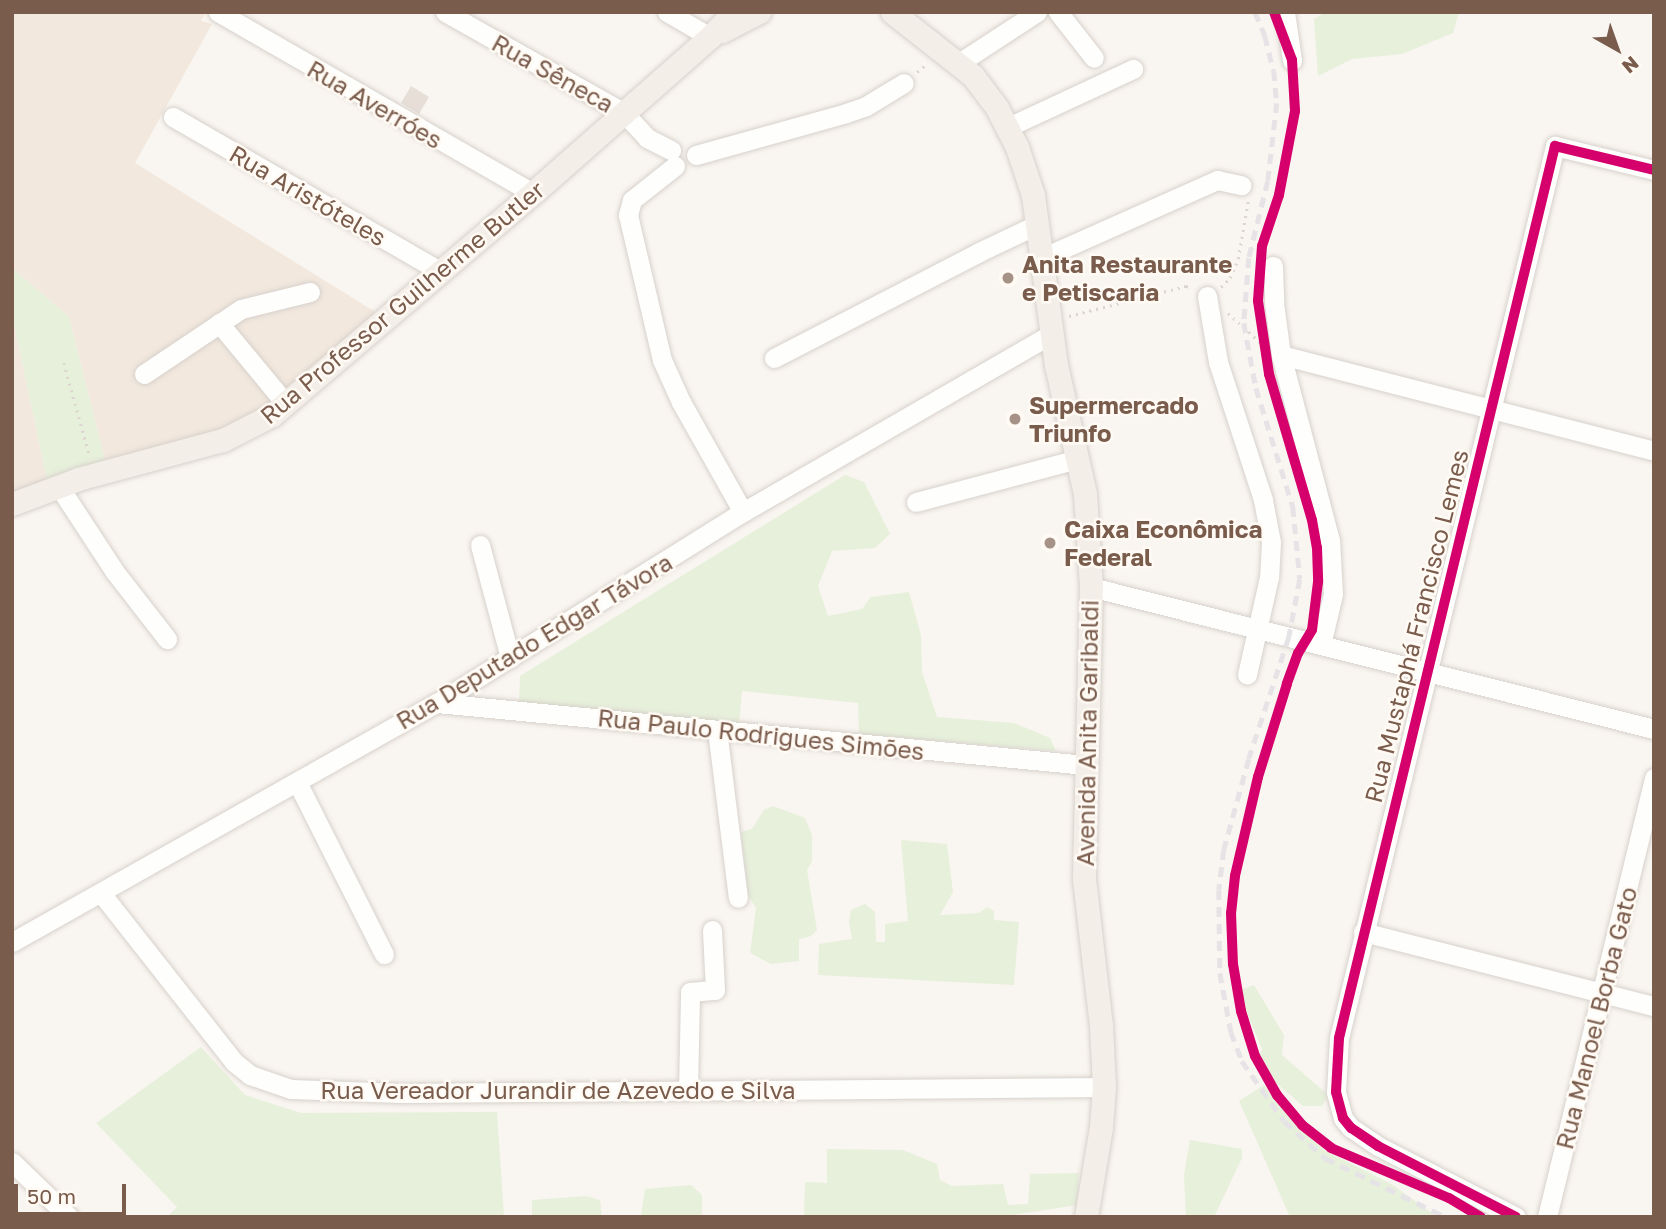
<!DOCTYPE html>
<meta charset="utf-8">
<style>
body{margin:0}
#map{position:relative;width:1666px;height:1229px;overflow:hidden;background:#f9f5f0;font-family:"Golos Text",sans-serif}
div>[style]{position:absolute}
.residential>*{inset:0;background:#f2e8de}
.green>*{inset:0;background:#e7f0db}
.building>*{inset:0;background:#e6ded7}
.path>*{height:2.5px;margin-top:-1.25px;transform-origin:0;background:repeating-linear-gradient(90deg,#dcd5d0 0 2px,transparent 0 7px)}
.roads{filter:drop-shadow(0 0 2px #d7d1cb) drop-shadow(0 0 2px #d7d1cb)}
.minor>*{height:19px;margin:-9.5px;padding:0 9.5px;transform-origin:9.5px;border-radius:9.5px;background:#fefefd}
.major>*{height:23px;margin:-11.5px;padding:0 11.5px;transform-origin:11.5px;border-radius:11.5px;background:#f3eee8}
.rail>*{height:4.5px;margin-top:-2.25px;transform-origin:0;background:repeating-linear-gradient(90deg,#e6e3e7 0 10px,transparent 0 17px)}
.cycleway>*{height:10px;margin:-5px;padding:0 5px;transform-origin:5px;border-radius:5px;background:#d6006c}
.dots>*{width:19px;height:19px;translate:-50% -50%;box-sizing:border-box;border:4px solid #fffaf3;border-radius:50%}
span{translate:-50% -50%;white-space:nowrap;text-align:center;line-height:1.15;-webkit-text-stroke:5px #fffaf3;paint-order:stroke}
.street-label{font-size:24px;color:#7a5c4d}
.poi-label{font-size:24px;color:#7a5c4d;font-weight:700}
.left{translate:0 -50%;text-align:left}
.frame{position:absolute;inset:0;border:14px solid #7a5c4d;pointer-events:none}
.north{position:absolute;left:1582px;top:14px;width:70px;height:70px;-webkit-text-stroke:5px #fffaf3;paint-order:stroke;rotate:140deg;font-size:19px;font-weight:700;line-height:28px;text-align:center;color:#7a5c4d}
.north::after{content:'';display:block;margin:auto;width:24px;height:32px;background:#7a5c4d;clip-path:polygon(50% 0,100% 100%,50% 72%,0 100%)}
.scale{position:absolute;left:14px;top:1184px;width:112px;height:32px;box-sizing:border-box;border:4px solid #7a5c4d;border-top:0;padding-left:9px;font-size:21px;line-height:24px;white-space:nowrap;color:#7a5c4d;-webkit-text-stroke:5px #fffaf3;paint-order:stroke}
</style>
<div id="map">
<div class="residential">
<div style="clip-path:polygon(12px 12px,206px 12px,201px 21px,212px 24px,135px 163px,377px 313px,270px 407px,225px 429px,105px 460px,69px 317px,12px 268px)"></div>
<div style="clip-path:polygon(12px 314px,47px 480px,12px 494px)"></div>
</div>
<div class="green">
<div style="clip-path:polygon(1326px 12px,1459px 12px,1453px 33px,1402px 54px,1352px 59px,1318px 76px,1314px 19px)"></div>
<div style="clip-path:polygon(12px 268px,69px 317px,105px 460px,47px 480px,12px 314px)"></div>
<div style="clip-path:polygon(845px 475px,864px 482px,890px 534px,875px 548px,832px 551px,818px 586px,828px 616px,862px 609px,871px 597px,909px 592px,921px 635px,922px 672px,937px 717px,1014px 723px,1050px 738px,1056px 751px,859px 734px,858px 703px,742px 691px,739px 724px,519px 702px,520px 676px)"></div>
<div style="clip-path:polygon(773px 806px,805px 818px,812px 835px,812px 861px,807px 870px,817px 930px,811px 936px,799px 939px,799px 961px,771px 964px,750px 953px,756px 908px,748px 895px,741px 832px,752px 829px,764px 810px)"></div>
<div style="clip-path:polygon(901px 840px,947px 844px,953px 892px,940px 915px,979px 913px,987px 907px,994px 911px,994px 920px,1019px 922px,1014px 985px,818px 975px,819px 944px,852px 939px,849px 922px,851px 910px,865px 904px,875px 912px,876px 942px,885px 942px,885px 924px,908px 921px)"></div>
<div style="clip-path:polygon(1254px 985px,1284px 1035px,1282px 1055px,1328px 1095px,1322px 1106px,1303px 1106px,1255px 1065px,1262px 1049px,1238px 991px)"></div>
<div style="clip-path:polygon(201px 1047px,245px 1095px,301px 1113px,497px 1112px,504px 1217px,167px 1217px,177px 1207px,96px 1123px)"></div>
<div style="clip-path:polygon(1264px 1085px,1293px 1121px,1324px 1150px,1393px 1185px,1437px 1217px,1290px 1217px,1239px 1101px)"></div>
<div style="clip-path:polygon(1190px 1140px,1242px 1149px,1242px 1158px,1214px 1217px,1186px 1217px,1184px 1175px)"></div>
<div style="clip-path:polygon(827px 1149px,903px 1150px,937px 1164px,940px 1180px,952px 1186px,1003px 1184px,1008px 1205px,1028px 1204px,1030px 1174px,1079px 1173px,1077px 1205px,1000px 1217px,804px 1217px,805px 1182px,827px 1183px)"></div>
<div style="clip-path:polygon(691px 1185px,702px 1195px,702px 1217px,641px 1217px,645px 1189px)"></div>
<div style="clip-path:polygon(586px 1196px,600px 1200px,602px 1217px,532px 1217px,532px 1200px)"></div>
</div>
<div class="building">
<div style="clip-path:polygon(411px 86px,429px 97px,419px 114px,401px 103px)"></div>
</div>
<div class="path">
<div style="left:917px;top:72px;width:14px;rotate:-39deg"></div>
<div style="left:1221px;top:287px;width:13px;rotate:-45deg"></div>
<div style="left:1230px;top:278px;width:21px;rotate:-67deg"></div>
<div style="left:1238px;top:259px;width:59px;rotate:-80.2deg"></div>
<div style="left:1228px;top:313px;width:46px;rotate:42.4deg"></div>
<div style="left:1069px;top:316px;width:121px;rotate:-14.4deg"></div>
<div style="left:1186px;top:286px;width:5px;rotate:11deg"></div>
<div style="left:64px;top:363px;width:98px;rotate:74.5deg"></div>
</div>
<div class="roads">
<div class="minor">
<div style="left:218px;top:12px;width:363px;rotate:29.9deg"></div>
<div style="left:445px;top:12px;width:206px;rotate:29.4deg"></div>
<div style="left:624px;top:113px;width:34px;rotate:47deg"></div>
<div style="left:647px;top:138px;width:27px;rotate:27deg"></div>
<div style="left:667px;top:12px;width:50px;rotate:30.2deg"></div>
<div style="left:1058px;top:12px;width:58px;rotate:52deg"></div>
<div style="left:1285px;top:12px;width:49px;rotate:81.7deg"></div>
<div style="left:959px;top:63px;width:93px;rotate:-33.2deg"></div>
<div style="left:173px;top:117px;width:310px;rotate:30deg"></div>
<div style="left:1008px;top:127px;width:138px;rotate:-24.9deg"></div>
<div style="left:696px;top:155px;width:156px;rotate:-15.6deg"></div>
<div style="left:846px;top:113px;width:21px;rotate:-19deg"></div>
<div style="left:866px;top:106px;width:44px;rotate:-31.2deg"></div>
<div style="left:675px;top:166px;width:55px;rotate:141.7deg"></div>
<div style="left:632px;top:200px;width:16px;rotate:105deg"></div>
<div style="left:628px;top:215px;width:149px;rotate:76.8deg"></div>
<div style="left:662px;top:360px;width:46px;rotate:65.7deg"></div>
<div style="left:681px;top:402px;width:126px;rotate:60.6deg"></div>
<div style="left:1042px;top:258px;width:192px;rotate:-24deg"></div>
<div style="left:1217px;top:180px;width:25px;rotate:12deg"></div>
<div style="left:1273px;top:266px;width:37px;rotate:88deg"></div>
<div style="left:1274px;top:303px;width:52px;rotate:82.3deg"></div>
<div style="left:1281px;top:355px;width:191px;rotate:75.2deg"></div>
<div style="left:1330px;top:540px;width:54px;rotate:86.8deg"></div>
<div style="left:1333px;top:594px;width:52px;rotate:103.2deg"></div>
<div style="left:1207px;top:296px;width:67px;rotate:80.5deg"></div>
<div style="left:1218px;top:362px;width:145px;rotate:71.9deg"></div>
<div style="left:1263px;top:500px;width:43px;rotate:79.2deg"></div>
<div style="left:1271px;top:542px;width:35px;rotate:93deg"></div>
<div style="left:1269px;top:577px;width:100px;rotate:102.7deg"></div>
<div style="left:219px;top:323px;width:105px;rotate:50.4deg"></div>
<div style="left:1281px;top:355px;width:385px;rotate:14.4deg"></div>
<div style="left:774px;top:358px;width:231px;rotate:-27.3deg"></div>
<div style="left:979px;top:252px;width:65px;rotate:-25.4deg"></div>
<div style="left:144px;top:374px;width:117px;rotate:-33.8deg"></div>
<div style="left:241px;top:309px;width:71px;rotate:-13.8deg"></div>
<div style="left:58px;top:485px;width:104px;rotate:56.8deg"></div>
<div style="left:115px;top:572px;width:85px;rotate:52.2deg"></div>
<div style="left:916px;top:502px;width:168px;rotate:-14.9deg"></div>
<div style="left:480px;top:545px;width:117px;rotate:75.1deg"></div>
<div style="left:1091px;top:587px;width:581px;rotate:14.16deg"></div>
<div style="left:437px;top:703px;width:652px;rotate:5.46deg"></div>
<div style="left:717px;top:730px;width:169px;rotate:82.9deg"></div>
<div style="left:297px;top:782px;width:193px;rotate:63.2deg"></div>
<div style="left:101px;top:893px;width:215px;rotate:51.8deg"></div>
<div style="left:234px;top:1062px;width:21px;rotate:39deg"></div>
<div style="left:250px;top:1075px;width:43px;rotate:18.9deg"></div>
<div style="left:291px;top:1089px;width:111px;rotate:2.1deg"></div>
<div style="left:402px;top:1093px;width:702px;rotate:-0.49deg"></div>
<div style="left:1363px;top:932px;width:300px;rotate:14.3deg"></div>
<div style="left:12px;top:942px;width:488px;rotate:-29.4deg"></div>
<div style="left:437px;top:703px;width:361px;rotate:-32deg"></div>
<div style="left:743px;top:512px;width:356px;rotate:-30deg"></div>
<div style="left:688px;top:1091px;width:99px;rotate:-88.8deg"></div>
<div style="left:690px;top:992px;width:25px;rotate:-5deg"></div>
<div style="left:715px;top:990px;width:60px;rotate:-92.9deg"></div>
<div style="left:12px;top:1162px;width:79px;rotate:44deg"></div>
<div style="left:1516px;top:1217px;width:155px;rotate:-152.8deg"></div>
<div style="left:1378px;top:1146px;width:32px;rotate:-146deg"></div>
<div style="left:1351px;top:1128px;width:13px;rotate:-129deg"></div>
<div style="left:1343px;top:1118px;width:27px;rotate:-105deg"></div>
<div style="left:1336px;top:1092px;width:54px;rotate:-86.8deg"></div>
<div style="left:1339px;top:1038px;width:918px;rotate:-76.39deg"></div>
<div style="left:1555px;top:146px;width:102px;rotate:13.6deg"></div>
<div style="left:1547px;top:1217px;width:452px;rotate:-76.3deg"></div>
</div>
<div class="major">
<div style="left:892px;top:12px;width:103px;rotate:38.3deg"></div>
<div style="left:973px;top:76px;width:40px;rotate:53deg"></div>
<div style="left:997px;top:108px;width:44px;rotate:62.9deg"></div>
<div style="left:1017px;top:147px;width:51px;rotate:71.6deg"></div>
<div style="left:1033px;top:195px;width:172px;rotate:82.3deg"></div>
<div style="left:1056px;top:365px;width:132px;rotate:77.3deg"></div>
<div style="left:1085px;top:494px;width:93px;rotate:86.3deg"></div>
<div style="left:1091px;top:587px;width:292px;rotate:91.4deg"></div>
<div style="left:1084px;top:879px;width:147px;rotate:83.4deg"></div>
<div style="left:1101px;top:1025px;width:62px;rotate:87.2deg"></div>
<div style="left:1104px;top:1087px;width:40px;rotate:94.3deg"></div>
<div style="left:1101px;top:1127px;width:91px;rotate:99.5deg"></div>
<div style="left:722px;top:31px;width:42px;rotate:-27.2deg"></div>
<div style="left:12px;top:504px;width:71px;rotate:-20.7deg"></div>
<div style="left:78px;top:479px;width:150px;rotate:-15.1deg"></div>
<div style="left:223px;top:440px;width:55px;rotate:-27deg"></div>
<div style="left:272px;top:415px;width:343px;rotate:-40.4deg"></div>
<div style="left:533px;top:193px;width:236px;rotate:-41.4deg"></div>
<div style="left:710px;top:37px;width:35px;rotate:-46deg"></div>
</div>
</div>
<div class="rail">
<div style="left:1255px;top:12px;width:26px;rotate:67deg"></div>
<div style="left:1265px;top:36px;width:36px;rotate:76deg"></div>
<div style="left:1274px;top:71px;width:32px;rotate:85deg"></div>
<div style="left:1277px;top:103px;width:79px;rotate:96.6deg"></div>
<div style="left:1268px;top:181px;width:79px;rotate:103.9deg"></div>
<div style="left:1249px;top:258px;width:65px;rotate:94.4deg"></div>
<div style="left:1244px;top:323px;width:66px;rotate:79.5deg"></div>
<div style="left:1256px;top:388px;width:125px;rotate:72.7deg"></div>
<div style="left:1293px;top:507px;width:72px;rotate:84.4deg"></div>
<div style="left:1300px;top:579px;width:59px;rotate:100.7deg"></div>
<div style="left:1289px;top:637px;width:128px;rotate:108.2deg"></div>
<div style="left:1249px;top:759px;width:94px;rotate:105.4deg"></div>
<div style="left:1224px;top:850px;width:40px;rotate:97.1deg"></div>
<div style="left:1219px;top:890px;width:83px;rotate:89.3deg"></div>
<div style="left:1220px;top:973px;width:60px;rotate:79.4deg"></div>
<div style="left:1231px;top:1032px;width:31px;rotate:69deg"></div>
<div style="left:1242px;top:1061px;width:73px;rotate:55deg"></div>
<div style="left:1284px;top:1121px;width:55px;rotate:42.1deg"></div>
<div style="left:1325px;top:1158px;width:135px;rotate:26deg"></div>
</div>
<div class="cycleway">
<div style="left:1274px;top:12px;width:51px;rotate:69.4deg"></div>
<div style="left:1292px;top:60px;width:51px;rotate:86.6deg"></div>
<div style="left:1295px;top:111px;width:86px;rotate:100.8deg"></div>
<div style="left:1279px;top:195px;width:54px;rotate:108.4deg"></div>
<div style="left:1262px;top:246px;width:55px;rotate:94.2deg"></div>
<div style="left:1258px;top:301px;width:74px;rotate:81.4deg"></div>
<div style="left:1269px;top:374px;width:152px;rotate:73.6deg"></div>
<div style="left:1312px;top:520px;width:28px;rotate:80deg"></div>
<div style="left:1317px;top:548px;width:34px;rotate:88deg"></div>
<div style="left:1318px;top:582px;width:48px;rotate:97.1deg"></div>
<div style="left:1312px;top:630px;width:27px;rotate:121deg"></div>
<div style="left:1298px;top:653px;width:33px;rotate:110deg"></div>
<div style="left:1287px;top:684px;width:97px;rotate:107.3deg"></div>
<div style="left:1258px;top:777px;width:102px;rotate:103.1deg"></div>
<div style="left:1235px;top:876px;width:37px;rotate:96deg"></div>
<div style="left:1231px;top:913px;width:51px;rotate:87.8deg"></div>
<div style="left:1233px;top:964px;width:48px;rotate:80.3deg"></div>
<div style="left:1241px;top:1011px;width:47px;rotate:72.7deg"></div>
<div style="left:1255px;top:1056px;width:45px;rotate:60.6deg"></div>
<div style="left:1277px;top:1095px;width:39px;rotate:50deg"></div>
<div style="left:1302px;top:1125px;width:37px;rotate:38deg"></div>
<div style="left:1331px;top:1148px;width:128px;rotate:23deg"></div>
<div style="left:1449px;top:1198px;width:37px;rotate:31deg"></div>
<div style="left:1516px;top:1217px;width:155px;rotate:-152.8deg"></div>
<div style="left:1378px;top:1146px;width:32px;rotate:-146deg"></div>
<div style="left:1351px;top:1128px;width:13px;rotate:-129deg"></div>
<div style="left:1343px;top:1118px;width:27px;rotate:-105deg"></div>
<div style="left:1336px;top:1092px;width:54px;rotate:-86.8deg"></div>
<div style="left:1339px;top:1038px;width:918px;rotate:-76.39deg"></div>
<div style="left:1555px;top:146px;width:102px;rotate:13.6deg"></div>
</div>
<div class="dots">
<div style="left:1008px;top:278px;background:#a69286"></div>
<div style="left:1015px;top:419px;background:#a69286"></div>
<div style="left:1050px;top:543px;background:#a69286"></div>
</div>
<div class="street-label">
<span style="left:553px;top:73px;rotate:29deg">Rua Sêneca</span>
<span style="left:375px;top:104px;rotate:30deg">Rua Averróes</span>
<span style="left:308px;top:195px;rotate:30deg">Rua Aristóteles</span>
<span style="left:402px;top:302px;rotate:-40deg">Rua Professor Guilherme Butler</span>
<span style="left:1416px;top:626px;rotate:-76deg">Rua Mustaphá Francisco Lemes</span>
<span style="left:534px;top:641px;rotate:-31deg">Rua Deputado Edgar Távora</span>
<span style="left:1087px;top:733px;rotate:-89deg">Avenida Anita Garibaldi</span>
<span style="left:761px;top:734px;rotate:6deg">Rua Paulo Rodrigues Simões</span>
<span style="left:1596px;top:1018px;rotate:-76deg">Rua Manoel Borba Gato</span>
<span style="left:558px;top:1090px">Rua Vereador Jurandir de Azevedo e Silva</span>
</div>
<div class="poi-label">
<span class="left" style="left:1022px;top:278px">Anita Restaurante<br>e Petiscaria</span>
<span class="left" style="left:1029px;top:419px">Supermercado<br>Triunfo</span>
<span class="left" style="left:1064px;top:543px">Caixa Econômica<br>Federal</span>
</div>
<div class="frame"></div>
<div class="north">N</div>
<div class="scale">50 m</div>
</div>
